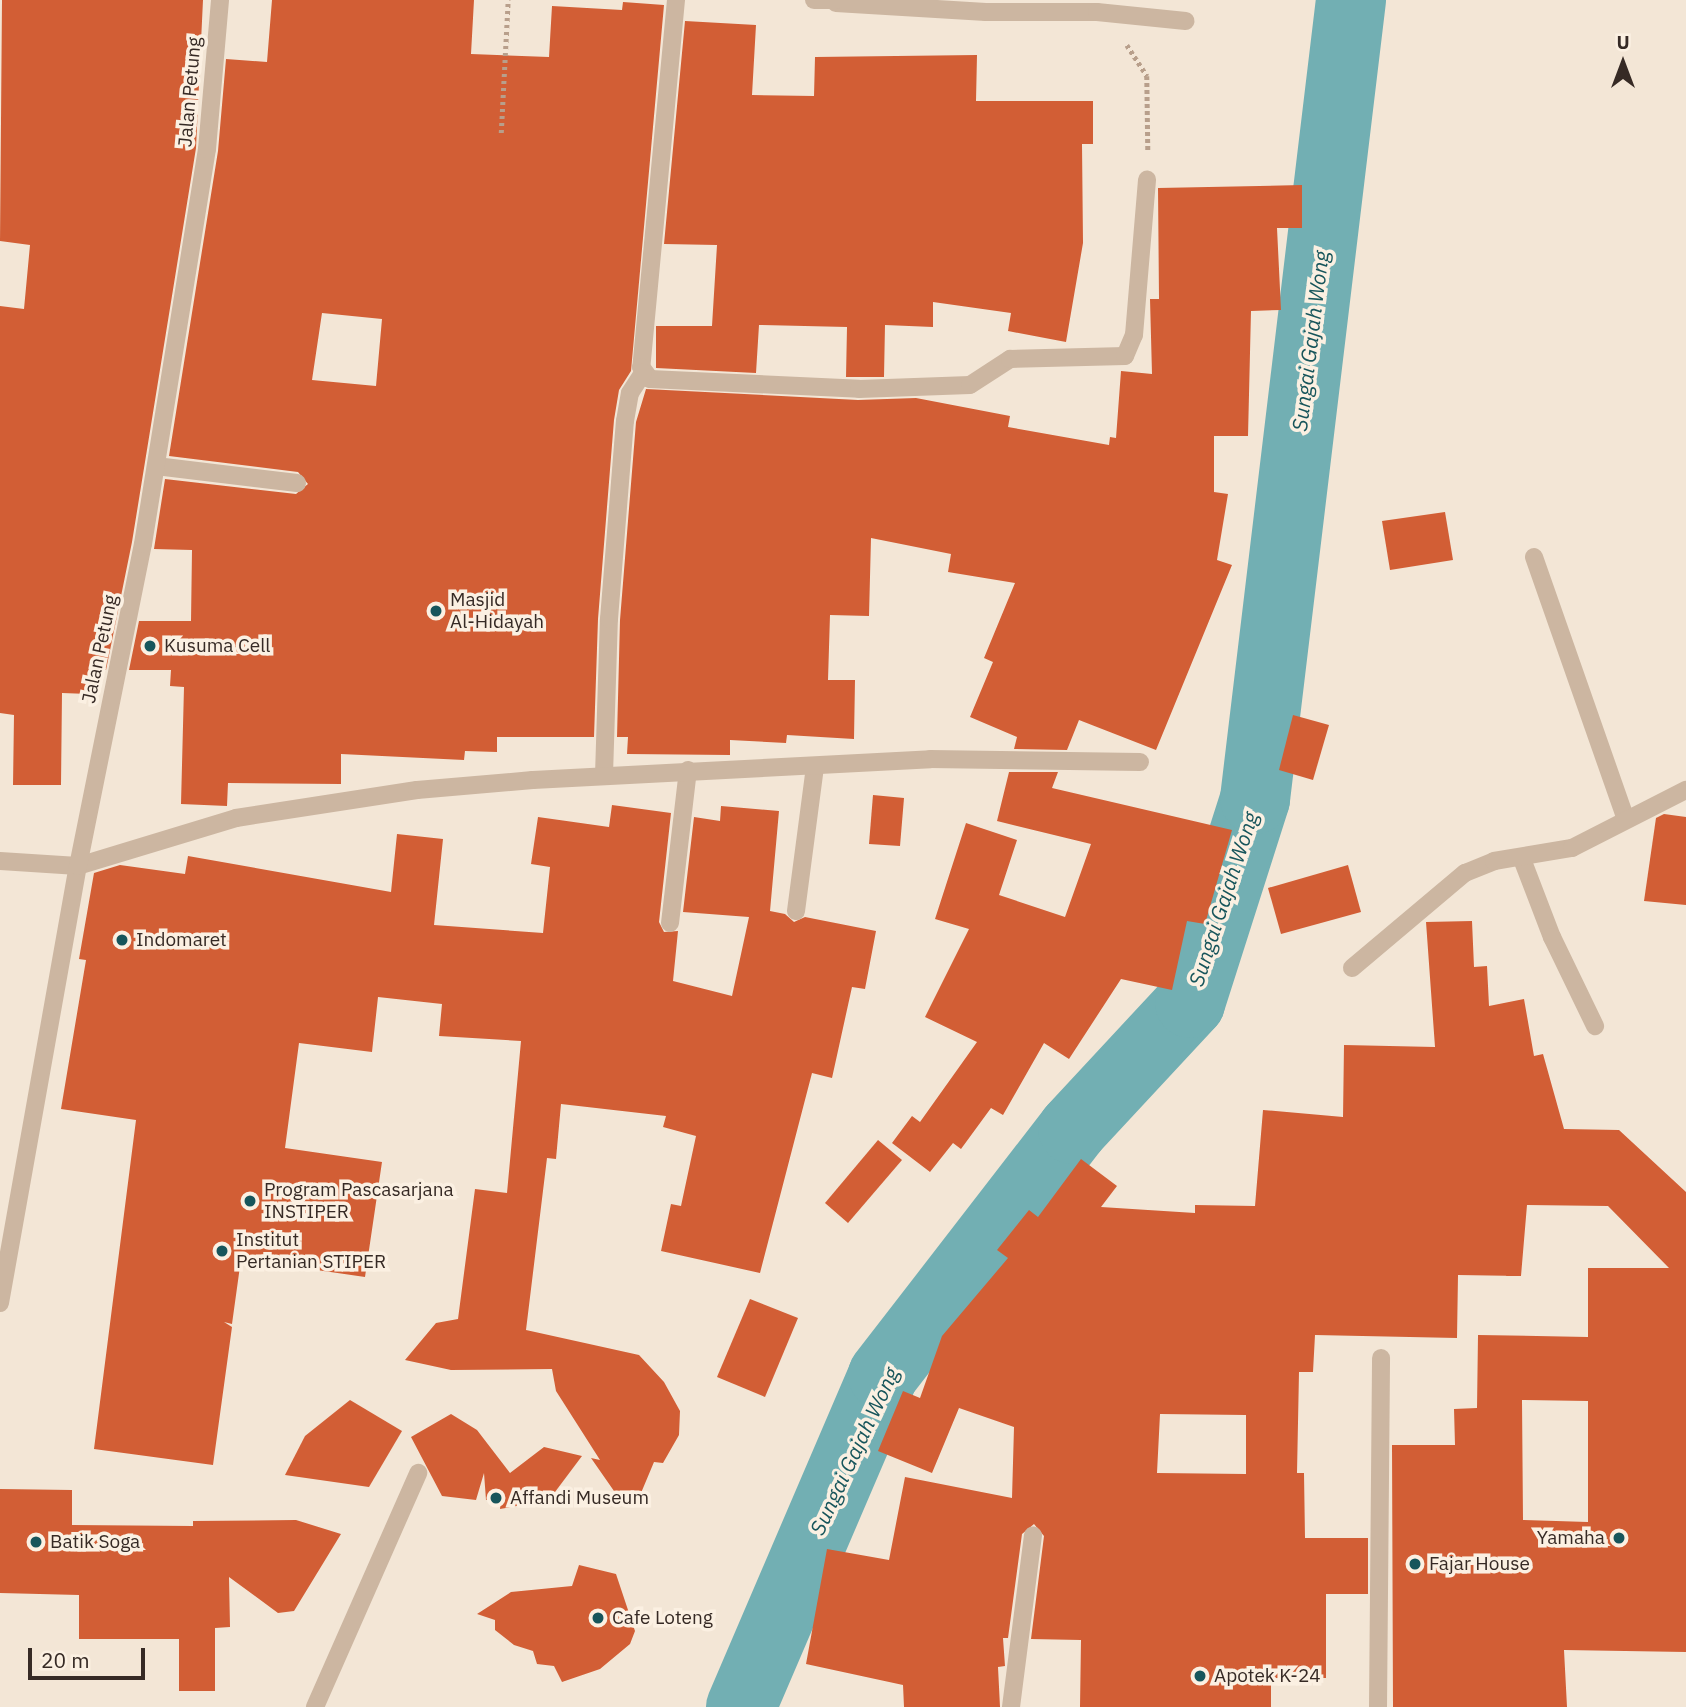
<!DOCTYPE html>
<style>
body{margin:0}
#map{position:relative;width:1686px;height:1707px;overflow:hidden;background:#f3e6d6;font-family:"IBM Plex Sans",sans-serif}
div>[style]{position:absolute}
.river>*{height:70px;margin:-35px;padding:0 35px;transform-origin:35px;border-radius:35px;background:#72afb3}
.building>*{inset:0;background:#d25e35}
.path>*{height:4.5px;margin-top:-2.25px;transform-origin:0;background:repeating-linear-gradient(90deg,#b89f8b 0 3.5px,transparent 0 7px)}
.service>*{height:18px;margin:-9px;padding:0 9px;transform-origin:9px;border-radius:9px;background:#ccb6a1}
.minor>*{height:18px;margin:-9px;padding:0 9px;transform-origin:9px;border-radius:9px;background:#ccb6a1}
.dots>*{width:19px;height:19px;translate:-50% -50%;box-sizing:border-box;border:4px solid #fbf0e2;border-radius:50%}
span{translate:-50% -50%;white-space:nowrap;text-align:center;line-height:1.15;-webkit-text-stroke:7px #fbf0e2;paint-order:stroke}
.street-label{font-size:19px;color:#362a25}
.poi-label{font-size:19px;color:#362a25}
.left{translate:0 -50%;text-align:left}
.right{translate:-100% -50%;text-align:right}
.water-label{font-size:21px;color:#17555b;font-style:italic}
.north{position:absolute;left:1588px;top:28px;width:70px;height:70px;-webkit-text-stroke:5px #fbf0e2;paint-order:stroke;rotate:0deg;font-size:19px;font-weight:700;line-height:28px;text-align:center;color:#362a25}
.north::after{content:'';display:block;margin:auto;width:24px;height:32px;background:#362a25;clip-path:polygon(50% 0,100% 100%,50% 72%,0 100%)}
.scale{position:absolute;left:28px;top:1648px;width:117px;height:32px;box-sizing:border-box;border:4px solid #362a25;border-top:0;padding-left:9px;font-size:21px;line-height:24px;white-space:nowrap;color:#362a25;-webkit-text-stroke:5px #fbf0e2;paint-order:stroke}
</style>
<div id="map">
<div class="river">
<div style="left:741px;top:1707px;width:361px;rotate:-66.8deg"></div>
<div style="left:883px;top:1375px;width:311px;rotate:-52.3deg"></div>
<div style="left:1073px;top:1129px;width:172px;rotate:-47.1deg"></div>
<div style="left:1190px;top:1003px;width:214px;rotate:-72.3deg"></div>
<div style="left:1255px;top:799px;width:805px;rotate:-83.15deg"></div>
</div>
<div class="building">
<div style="clip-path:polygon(2px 0,203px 0,196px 148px,132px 542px,106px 670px,89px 670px,89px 694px,62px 693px,61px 785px,13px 785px,14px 715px,0 713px,0 306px,24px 309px,30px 245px,0 241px)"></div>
<div style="clip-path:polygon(evenodd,272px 0,474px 0,471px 54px,549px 57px,552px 6px,622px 10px,623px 2px,664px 5px,631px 371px,619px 390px,614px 420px,598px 619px,594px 737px,497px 737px,497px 752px,465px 751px,464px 760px,341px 754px,341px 784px,228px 783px,227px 806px,181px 804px,184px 687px,170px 686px,171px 670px,129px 670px,139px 621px,191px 621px,192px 550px,154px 549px,165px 479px,296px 494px,308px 484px,298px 472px,169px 456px,218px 151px,226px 59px,267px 62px,272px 0,322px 313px,382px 319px,376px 386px,312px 380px,322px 313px)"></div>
<div style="clip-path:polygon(685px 21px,756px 25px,752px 95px,814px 96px,815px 57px,977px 55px,976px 101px,1093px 101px,1093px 144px,1082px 144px,1083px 243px,1066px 342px,1008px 331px,1011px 313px,933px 302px,933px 327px,885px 325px,884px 377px,846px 377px,847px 327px,759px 325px,756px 373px,656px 368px,656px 326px,712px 326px,717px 245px,664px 244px)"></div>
<div style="clip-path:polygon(1302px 185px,1302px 228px,1277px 228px,1281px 310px,1251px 311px,1248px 436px,1214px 436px,1214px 492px,1228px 494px,1217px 560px,1232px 565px,1156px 750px,1079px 720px,1067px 750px,1014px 749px,1017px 737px,970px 717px,993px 662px,984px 658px,1015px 583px,948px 572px,951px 554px,871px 538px,869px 616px,830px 615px,828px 680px,855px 680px,854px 739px,787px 735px,786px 743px,730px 740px,730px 755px,627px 754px,628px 737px,617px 737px,620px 620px,636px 422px,646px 389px,858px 400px,916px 398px,1010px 416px,1008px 427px,1109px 445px,1110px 437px,1116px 438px,1121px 371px,1152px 374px,1150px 299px,1159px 299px,1158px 188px)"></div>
<div style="clip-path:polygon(1445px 512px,1453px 560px,1390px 570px,1382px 521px)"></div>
<div style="clip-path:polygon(1293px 715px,1329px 725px,1313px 780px,1279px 770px)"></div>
<div style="clip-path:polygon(1009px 772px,1058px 772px,1052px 788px,1232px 830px,1205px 924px,1187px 921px,1172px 990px,1121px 979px,1069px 1059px,1044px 1043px,1003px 1115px,991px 1108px,961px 1149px,953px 1143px,930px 1172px,892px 1143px,912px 1116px,920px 1122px,977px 1042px,925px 1017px,969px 929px,935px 919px,966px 823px,1017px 840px,999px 895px,1065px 917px,1091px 844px,997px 821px)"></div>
<div style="clip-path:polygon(873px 795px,904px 798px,900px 846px,869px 844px)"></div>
<div style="clip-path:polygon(612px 805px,671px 813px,659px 922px,664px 932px,678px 931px,673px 981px,732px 996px,749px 917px,683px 912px,694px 817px,720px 821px,721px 806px,779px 811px,770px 911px,785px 914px,794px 922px,805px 917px,876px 931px,865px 989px,852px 987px,832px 1078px,812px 1073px,760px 1273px,661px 1251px,671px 1204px,681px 1206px,696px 1136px,663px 1127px,666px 1116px,561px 1104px,556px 1159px,547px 1158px,526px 1330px,639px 1355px,664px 1382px,680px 1411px,679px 1435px,663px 1463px,654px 1462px,641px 1493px,625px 1498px,614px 1491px,591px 1458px,600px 1460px,556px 1391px,552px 1369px,451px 1370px,405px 1360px,436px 1323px,458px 1319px,475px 1189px,507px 1193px,521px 1041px,439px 1036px,442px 1004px,378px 997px,372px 1052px,299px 1043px,285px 1148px,382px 1162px,365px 1277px,241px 1259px,232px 1324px,224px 1322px,232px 1327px,213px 1465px,94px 1449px,136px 1120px,61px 1109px,86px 960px,79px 959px,94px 873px,120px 865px,185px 874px,188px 856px,391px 892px,397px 834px,443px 839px,434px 925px,543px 933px,550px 867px,531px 864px,538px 817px,609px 827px)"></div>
<div style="clip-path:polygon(1664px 814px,1686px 817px,1686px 905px,1644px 901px,1656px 818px)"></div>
<div style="clip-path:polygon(1348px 865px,1361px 912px,1281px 934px,1268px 888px)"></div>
<div style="clip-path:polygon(evenodd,1472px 921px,1474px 967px,1487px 966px,1489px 1006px,1524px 999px,1534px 1056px,1543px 1054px,1564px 1129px,1619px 1130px,1686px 1192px,1686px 1652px,1564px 1650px,1567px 1707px,1393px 1707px,1392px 1445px,1455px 1445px,1454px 1409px,1477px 1408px,1478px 1335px,1588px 1337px,1588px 1268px,1669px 1268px,1608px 1206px,1527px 1205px,1521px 1276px,1458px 1275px,1457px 1338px,1315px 1335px,1313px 1372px,1299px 1372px,1297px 1473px,1304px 1473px,1305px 1538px,1368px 1538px,1368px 1594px,1326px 1594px,1326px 1678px,1271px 1678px,1271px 1707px,1080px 1707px,1081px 1640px,1031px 1639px,1044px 1536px,1034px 1524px,1022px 1534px,1008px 1638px,1003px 1638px,1005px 1666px,998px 1667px,1000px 1707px,904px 1707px,903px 1685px,806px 1664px,827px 1549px,889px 1560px,905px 1477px,1012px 1498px,1014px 1427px,959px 1408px,932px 1473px,878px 1451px,903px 1391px,920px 1398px,942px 1336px,1008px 1258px,997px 1250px,1029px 1210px,1038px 1217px,1081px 1159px,1117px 1186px,1101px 1207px,1195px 1213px,1195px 1205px,1255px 1206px,1263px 1110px,1343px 1117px,1344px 1045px,1435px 1047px,1426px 922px,1472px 921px,1522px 1400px,1588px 1401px,1588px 1522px,1523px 1520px,1522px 1400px,1472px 921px,1160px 1414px,1246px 1415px,1246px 1474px,1157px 1473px,1160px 1414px)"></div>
<div style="clip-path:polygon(878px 1140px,902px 1160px,848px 1223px,825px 1203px)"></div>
<div style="clip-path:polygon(750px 1299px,798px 1318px,765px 1397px,717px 1377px)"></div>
<div style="clip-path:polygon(350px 1400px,402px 1431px,369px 1487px,285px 1475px,305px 1436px)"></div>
<div style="clip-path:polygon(451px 1414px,477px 1430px,510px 1473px,544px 1447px,582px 1456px,549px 1500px,500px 1509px,501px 1499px,486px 1500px,484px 1473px,476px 1500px,442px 1496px,411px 1437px)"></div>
<div style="clip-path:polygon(0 1489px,72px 1490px,72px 1525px,193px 1526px,193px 1521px,296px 1520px,341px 1534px,294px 1611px,278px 1613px,229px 1577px,230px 1627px,215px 1628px,215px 1691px,179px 1691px,179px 1639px,79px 1639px,79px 1595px,0 1593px)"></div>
<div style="clip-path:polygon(579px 1565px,616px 1574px,635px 1631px,630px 1644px,600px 1669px,562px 1682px,554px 1666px,537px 1664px,533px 1651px,514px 1645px,495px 1630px,495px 1620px,477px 1614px,511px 1592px,572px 1586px)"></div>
</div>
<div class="path">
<div style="left:1127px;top:45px;width:37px;rotate:57deg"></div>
<div style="left:1147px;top:76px;width:76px;rotate:89.2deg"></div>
<div style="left:501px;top:133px;width:133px;rotate:-87deg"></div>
</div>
<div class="service">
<div style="left:676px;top:0;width:369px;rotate:95.4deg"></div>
<div style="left:641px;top:367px;width:15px;rotate:53deg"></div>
<div style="left:650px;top:379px;width:209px;rotate:2.7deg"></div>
<div style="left:859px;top:389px;width:111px;rotate:-2.1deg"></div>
<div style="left:970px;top:385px;width:48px;rotate:-33deg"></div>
<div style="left:1010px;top:359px;width:115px;rotate:-1.5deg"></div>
<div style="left:1125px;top:356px;width:23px;rotate:-67deg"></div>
<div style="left:1134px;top:335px;width:156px;rotate:-85.2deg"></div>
<div style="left:836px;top:3px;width:150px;rotate:3.4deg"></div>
<div style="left:986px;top:12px;width:111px"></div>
<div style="left:1097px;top:12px;width:89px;rotate:5.8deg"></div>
<div style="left:156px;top:466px;width:142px;rotate:6.9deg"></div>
<div style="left:796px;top:911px;width:146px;rotate:-82.5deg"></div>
<div style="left:670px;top:923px;width:154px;rotate:-83.3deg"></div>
<div style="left:315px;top:1707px;width:256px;rotate:-66.2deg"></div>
<div style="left:1378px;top:1707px;width:349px;rotate:-89.5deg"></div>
</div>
<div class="minor">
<div style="left:814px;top:0;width:22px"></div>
<div style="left:1534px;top:557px;width:278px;rotate:70.7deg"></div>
<div style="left:604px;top:775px;width:156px;rotate:-88.2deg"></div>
<div style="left:609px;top:619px;width:199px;rotate:-85.4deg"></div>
<div style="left:625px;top:421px;width:28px;rotate:-80deg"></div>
<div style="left:630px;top:393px;width:24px;rotate:-57deg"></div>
<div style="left:1522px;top:859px;width:84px;rotate:69deg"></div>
<div style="left:1552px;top:937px;width:99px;rotate:64.2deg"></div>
<div style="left:0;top:861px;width:78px;rotate:3.7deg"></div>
<div style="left:78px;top:866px;width:165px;rotate:-16.9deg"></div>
<div style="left:236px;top:818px;width:183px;rotate:-8.8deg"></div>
<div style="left:417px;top:790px;width:116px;rotate:-4.9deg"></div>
<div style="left:533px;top:780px;width:398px;rotate:-3deg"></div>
<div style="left:930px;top:759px;width:210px;rotate:0.8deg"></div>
<div style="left:1352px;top:968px;width:148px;rotate:-40.1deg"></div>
<div style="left:1465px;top:873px;width:31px;rotate:-22deg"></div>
<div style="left:1494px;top:861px;width:79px;rotate:-9.5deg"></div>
<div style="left:1572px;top:848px;width:128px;rotate:-27deg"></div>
<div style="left:0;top:1303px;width:444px;rotate:-79.9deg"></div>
<div style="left:78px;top:866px;width:328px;rotate:-78.6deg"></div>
<div style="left:143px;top:544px;width:400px;rotate:-80.8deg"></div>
<div style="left:207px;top:149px;width:150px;rotate:-85deg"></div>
<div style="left:1011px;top:1707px;width:173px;rotate:-82.7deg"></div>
</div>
<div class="dots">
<div style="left:436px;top:611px;background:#17555b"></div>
<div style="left:150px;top:646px;background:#17555b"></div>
<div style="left:122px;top:940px;background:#17555b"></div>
<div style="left:250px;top:1201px;background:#17555b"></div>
<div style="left:222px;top:1251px;background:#17555b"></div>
<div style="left:496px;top:1498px;background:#17555b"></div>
<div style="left:1619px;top:1538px;background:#17555b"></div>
<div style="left:36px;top:1542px;background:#17555b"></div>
<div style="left:1415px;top:1564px;background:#17555b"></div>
<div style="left:598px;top:1618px;background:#17555b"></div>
<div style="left:1200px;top:1676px;background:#17555b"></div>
</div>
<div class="street-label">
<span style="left:190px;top:92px;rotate:-85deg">Jalan Petung</span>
<span style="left:100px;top:649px;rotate:-78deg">Jalan Petung</span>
</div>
<div class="poi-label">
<span class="left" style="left:450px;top:611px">Masjid<br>Al-Hidayah</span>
<span class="left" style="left:164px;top:646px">Kusuma Cell</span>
<span class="left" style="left:136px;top:940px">Indomaret</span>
<span class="left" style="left:264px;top:1201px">Program Pascasarjana<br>INSTIPER</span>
<span class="left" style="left:236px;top:1251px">Institut<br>Pertanian STIPER</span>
<span class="left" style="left:510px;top:1498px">Affandi Museum</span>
<span class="right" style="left:1605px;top:1538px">Yamaha</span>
<span class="left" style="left:50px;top:1542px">Batik Soga</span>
<span class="left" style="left:1429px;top:1564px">Fajar House</span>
<span class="left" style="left:612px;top:1618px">Cafe Loteng</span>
<span class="left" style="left:1214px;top:1676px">Apotek K-24</span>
</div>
<div class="water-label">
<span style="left:1310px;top:341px;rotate:-83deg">Sungai Gajah Wong</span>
<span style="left:1223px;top:899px;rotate:-72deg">Sungai Gajah Wong</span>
<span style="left:854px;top:1451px;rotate:-65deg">Sungai Gajah Wong</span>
</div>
<div class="north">U</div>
<div class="scale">20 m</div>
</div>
